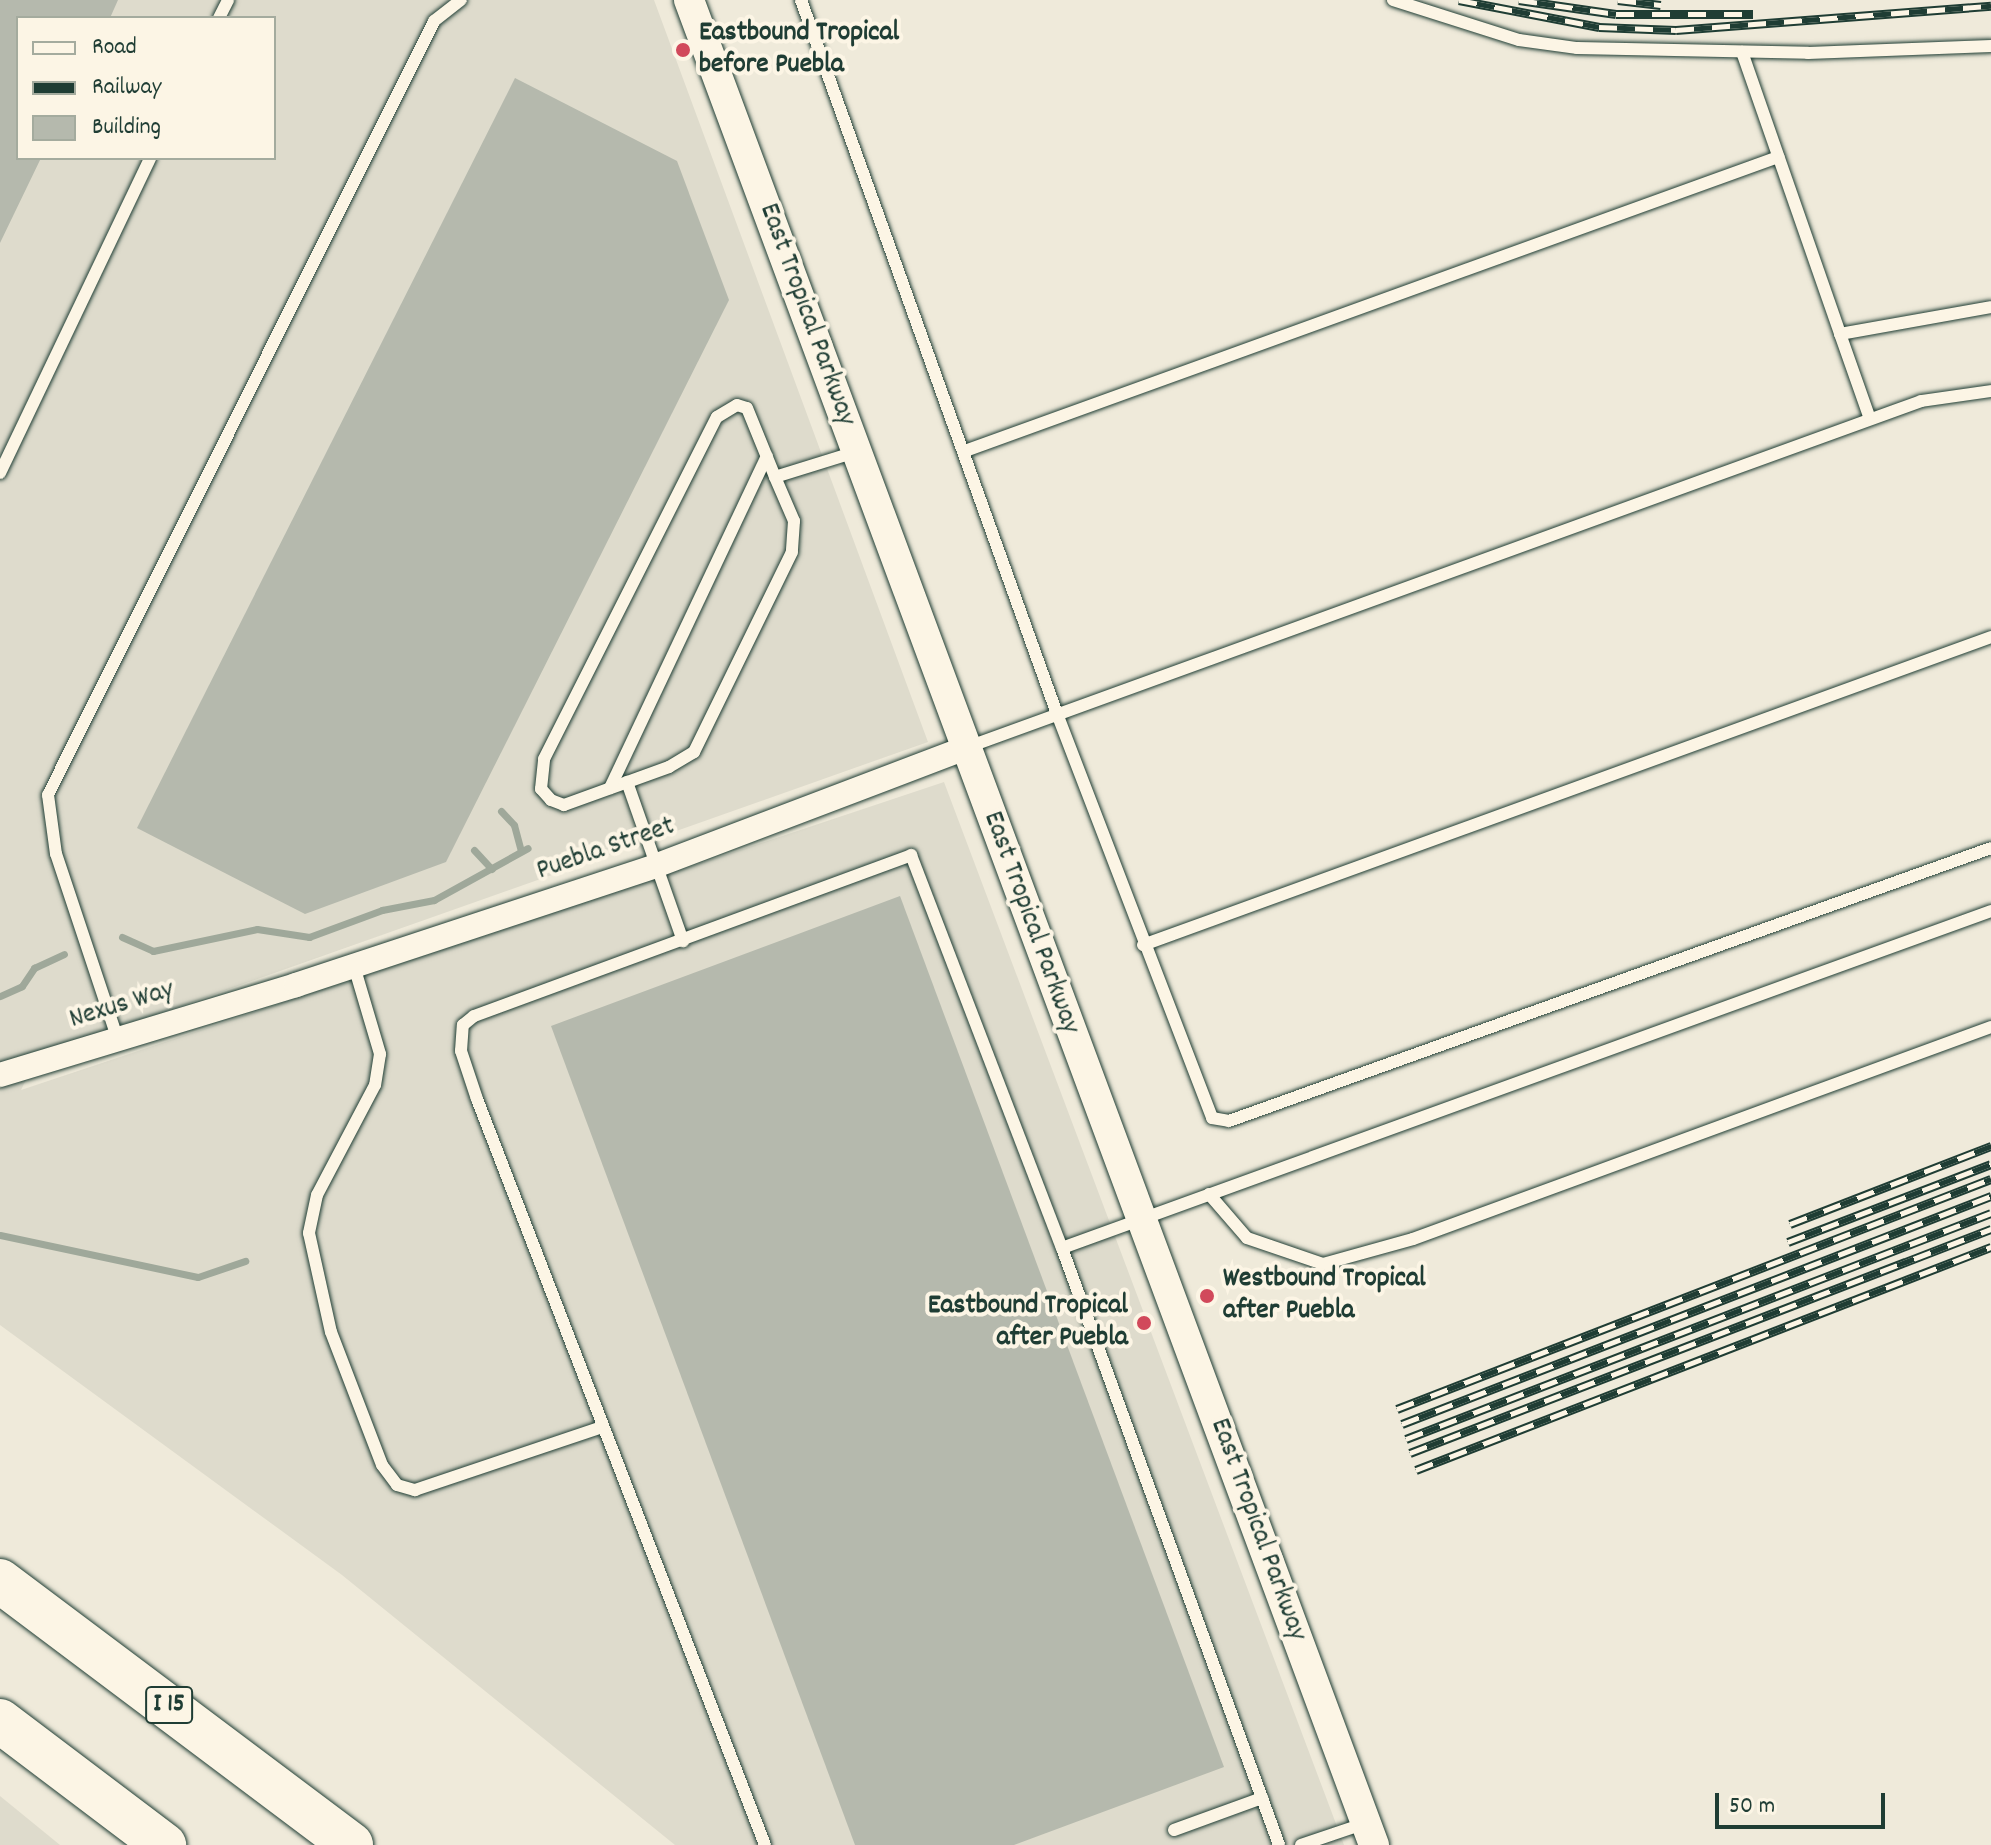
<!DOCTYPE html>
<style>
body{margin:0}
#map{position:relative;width:1991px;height:1845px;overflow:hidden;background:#efeada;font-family:Dekko,sans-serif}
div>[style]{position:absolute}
.built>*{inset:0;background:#dedbcc}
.stream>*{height:7px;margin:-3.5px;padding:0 3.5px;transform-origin:3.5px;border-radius:3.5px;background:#9fa89a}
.building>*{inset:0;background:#b5b9ad}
.roads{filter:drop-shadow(0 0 2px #1f3d34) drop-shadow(0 0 2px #1f3d34)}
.service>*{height:12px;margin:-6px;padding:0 6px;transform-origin:6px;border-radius:6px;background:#fcf5e5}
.minor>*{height:24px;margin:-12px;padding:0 12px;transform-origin:12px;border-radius:12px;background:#fcf5e5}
.tertiary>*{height:30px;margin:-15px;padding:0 15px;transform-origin:15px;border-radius:15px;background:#fcf5e5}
.motorway>*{height:44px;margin:-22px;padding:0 22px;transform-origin:22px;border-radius:22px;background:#fcf5e5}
.rail>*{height:9px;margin-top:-4.5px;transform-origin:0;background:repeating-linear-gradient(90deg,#fcf5e5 0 18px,#1f3d34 0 36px);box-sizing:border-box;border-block:2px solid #1f3d34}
.dots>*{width:22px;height:22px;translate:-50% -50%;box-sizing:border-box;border:4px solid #fcf5e5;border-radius:50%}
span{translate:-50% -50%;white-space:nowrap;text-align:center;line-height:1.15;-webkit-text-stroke:8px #fcf5e5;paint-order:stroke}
.shield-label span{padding:2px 6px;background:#fcf5e5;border:2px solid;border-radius:6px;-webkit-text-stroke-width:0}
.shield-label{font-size:26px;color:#1f3d34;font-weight:700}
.poi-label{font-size:28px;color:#1f3d34;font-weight:700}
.left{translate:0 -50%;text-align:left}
.right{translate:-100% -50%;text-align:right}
.street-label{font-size:28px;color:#1f3d34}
.legend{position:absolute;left:16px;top:16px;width:260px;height:144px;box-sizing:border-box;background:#fcf5e5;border:2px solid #a4ab9e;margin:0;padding:10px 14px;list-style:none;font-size:24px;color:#1f3d34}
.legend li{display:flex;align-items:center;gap:16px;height:40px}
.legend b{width:40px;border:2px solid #a4ab9e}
.scale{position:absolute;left:1715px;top:1793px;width:170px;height:36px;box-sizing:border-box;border:4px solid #1f3d34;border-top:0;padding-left:10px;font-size:24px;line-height:28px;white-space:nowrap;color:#1f3d34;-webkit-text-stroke:6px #fcf5e5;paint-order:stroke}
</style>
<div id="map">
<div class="built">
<div style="clip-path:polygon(evenodd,0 0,654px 0,928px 742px,37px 1057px,21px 1090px,944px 782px,1344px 1845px,675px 1845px,342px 1575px,0 1325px,0 0,18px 18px,274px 18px,274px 158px,18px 158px,18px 18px)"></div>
<div style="clip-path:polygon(0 1796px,60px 1845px,0 1845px)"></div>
</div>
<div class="stream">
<div style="left:501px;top:811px;width:19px;rotate:47deg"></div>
<div style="left:514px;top:825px;width:27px;rotate:75deg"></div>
<div style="left:474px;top:850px;width:26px;rotate:47deg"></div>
<div style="left:122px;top:937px;width:34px;rotate:24deg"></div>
<div style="left:153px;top:951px;width:106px;rotate:-11.9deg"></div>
<div style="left:257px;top:929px;width:53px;rotate:8.7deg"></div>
<div style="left:309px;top:937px;width:78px;rotate:-20.3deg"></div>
<div style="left:382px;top:910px;width:53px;rotate:-10.9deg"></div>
<div style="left:434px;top:900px;width:107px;rotate:-29deg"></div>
<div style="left:0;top:996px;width:24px;rotate:-24deg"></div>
<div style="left:22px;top:986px;width:22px;rotate:-56deg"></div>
<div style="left:34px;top:968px;width:33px;rotate:-25deg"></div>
<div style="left:0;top:1235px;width:202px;rotate:12deg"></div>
<div style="left:198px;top:1277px;width:50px;rotate:-18.8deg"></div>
</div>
<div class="building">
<div style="clip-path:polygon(0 0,118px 0,110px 18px,18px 18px,18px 158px,41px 158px,0 243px)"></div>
<div style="clip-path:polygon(515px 78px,677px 161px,729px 300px,446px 862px,305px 914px,137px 828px)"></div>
<div style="clip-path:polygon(900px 896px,1224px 1767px,1014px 1845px,855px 1845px,551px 1026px)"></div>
</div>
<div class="roads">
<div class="service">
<div style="left:801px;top:0;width:755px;rotate:70.27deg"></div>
<div style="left:1056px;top:711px;width:436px;rotate:69deg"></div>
<div style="left:1212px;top:1118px;width:17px;rotate:10deg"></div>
<div style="left:1229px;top:1121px;width:809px;rotate:-19.71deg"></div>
<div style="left:1393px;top:0;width:132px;rotate:17.6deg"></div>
<div style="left:1519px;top:40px;width:59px;rotate:7.9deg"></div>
<div style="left:1577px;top:48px;width:231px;rotate:1.2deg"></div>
<div style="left:1808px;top:53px;width:183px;rotate:-2.2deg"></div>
<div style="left:219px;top:18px;width:20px;rotate:-63deg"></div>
<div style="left:1742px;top:52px;width:299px;rotate:70.8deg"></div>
<div style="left:1870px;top:419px;width:90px;rotate:-109.4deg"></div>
<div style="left:1840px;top:334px;width:153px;rotate:-10.1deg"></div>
<div style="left:965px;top:451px;width:865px;rotate:-19.88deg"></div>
<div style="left:0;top:473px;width:349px;rotate:-64.5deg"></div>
<div style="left:775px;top:477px;width:48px;rotate:66.6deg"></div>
<div style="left:794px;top:521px;width:31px;rotate:94deg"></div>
<div style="left:792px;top:552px;width:223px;rotate:116.1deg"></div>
<div style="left:694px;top:752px;width:29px;rotate:149deg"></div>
<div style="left:669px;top:767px;width:112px;rotate:160.1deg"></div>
<div style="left:564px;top:805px;width:14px;rotate:-159deg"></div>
<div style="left:551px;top:800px;width:15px;rotate:-132deg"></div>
<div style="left:541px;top:789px;width:30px;rotate:-84deg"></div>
<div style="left:544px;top:759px;width:383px;rotate:-63.2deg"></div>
<div style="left:717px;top:417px;width:23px;rotate:-31deg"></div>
<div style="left:737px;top:405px;width:10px;rotate:17deg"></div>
<div style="left:747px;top:408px;width:74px;rotate:67.9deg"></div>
<div style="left:775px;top:477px;width:85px;rotate:-17.2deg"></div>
<div style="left:968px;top:747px;width:1014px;rotate:-19.95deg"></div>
<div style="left:1921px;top:401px;width:71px;rotate:-8.1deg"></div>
<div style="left:627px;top:782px;width:169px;rotate:70.6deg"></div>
<div style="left:610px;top:788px;width:367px;rotate:-64.7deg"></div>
<div style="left:1143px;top:945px;width:902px;rotate:-19.96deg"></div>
<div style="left:354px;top:966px;width:92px;rotate:73.5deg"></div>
<div style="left:380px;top:1054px;width:31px;rotate:99deg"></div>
<div style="left:375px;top:1085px;width:124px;rotate:117.8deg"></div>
<div style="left:317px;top:1195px;width:39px;rotate:102deg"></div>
<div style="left:309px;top:1233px;width:101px;rotate:77.5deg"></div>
<div style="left:331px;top:1332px;width:142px;rotate:69deg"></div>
<div style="left:382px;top:1465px;width:25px;rotate:53deg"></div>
<div style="left:397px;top:1485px;width:19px;rotate:16deg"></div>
<div style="left:415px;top:1490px;width:197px;rotate:-18.6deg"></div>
<div style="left:117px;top:1037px;width:193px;rotate:-108.4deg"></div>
<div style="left:56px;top:854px;width:60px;rotate:-97.7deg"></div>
<div style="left:48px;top:795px;width:865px;rotate:-63.49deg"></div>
<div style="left:434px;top:21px;width:34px;rotate:-38deg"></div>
<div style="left:1209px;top:1194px;width:58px;rotate:49.2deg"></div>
<div style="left:1247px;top:1238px;width:80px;rotate:18.9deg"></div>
<div style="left:1323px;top:1264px;width:93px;rotate:-15.5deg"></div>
<div style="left:1413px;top:1239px;width:616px;rotate:-20.14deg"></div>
<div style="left:1062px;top:1248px;width:988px;rotate:-19.94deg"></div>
<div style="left:1174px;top:1830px;width:94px;rotate:-20deg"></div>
<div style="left:765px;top:1845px;width:800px;rotate:-111.11deg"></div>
<div style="left:477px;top:1099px;width:51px;rotate:-108.4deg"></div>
<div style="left:461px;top:1051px;width:26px;rotate:-86deg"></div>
<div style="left:463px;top:1025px;width:14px;rotate:-39deg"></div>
<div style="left:474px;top:1016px;width:466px;rotate:-20.2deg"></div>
<div style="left:911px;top:855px;width:421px;rotate:69deg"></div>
<div style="left:1062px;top:1248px;width:635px;rotate:70.02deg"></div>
<div style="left:1301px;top:1845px;width:69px;rotate:-18.7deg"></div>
</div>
<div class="minor">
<div style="left:0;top:1075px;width:309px;rotate:-16.9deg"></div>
<div style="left:296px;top:985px;width:378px;rotate:-18.3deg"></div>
<div style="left:655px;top:866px;width:332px;rotate:-20.8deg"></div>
</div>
<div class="tertiary">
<div style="left:689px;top:0;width:1968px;rotate:69.63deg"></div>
</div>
<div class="motorway">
<div style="left:0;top:1581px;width:439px;rotate:36.9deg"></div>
<div style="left:0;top:1721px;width:206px;rotate:37.1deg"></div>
</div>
</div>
<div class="rail">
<div style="left:1459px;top:0;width:143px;rotate:10.9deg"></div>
<div style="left:1599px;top:27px;width:77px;rotate:2.2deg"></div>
<div style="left:1676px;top:30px;width:316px;rotate:-4.4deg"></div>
<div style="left:1519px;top:0;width:98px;rotate:8.2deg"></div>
<div style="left:1616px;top:14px;width:137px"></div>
<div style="left:1618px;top:0;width:43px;rotate:6.6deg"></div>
<div style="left:1790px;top:1224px;width:216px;rotate:-21.2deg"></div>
<div style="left:1788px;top:1242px;width:217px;rotate:-21deg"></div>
<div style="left:1397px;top:1409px;width:637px;rotate:-21.17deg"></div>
<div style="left:1402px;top:1424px;width:632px;rotate:-21.16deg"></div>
<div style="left:1406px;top:1439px;width:627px;rotate:-21.12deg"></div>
<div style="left:1410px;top:1453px;width:623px;rotate:-21.08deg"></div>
<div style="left:1416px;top:1470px;width:617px;rotate:-21.2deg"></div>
</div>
<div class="dots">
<div style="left:683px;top:50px;background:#d1495b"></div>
<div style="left:1207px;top:1296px;background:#d1495b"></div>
<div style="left:1144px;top:1323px;background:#d1495b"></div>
</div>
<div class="shield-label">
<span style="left:169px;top:1705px">I 15</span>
</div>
<div class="poi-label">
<span class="left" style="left:699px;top:50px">Eastbound Tropical<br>before Puebla</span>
<span class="left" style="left:1223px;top:1296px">Westbound Tropical<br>after Puebla</span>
<span class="right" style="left:1128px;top:1323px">Eastbound Tropical<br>after Puebla</span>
</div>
<div class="street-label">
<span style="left:806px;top:315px;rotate:70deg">East Tropical Parkway</span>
<span style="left:606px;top:850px;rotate:-19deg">Puebla Street</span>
<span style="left:1030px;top:923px;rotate:70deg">East Tropical Parkway</span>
<span style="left:122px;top:1006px;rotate:-17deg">Nexus Way</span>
<span style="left:1257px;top:1530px;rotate:70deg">East Tropical Parkway</span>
</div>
<ul class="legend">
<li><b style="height:10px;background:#fcf5e5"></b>Road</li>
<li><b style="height:10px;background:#1f3d34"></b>Railway</li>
<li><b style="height:22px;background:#b5b9ad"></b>Building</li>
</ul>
<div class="scale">50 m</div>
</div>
